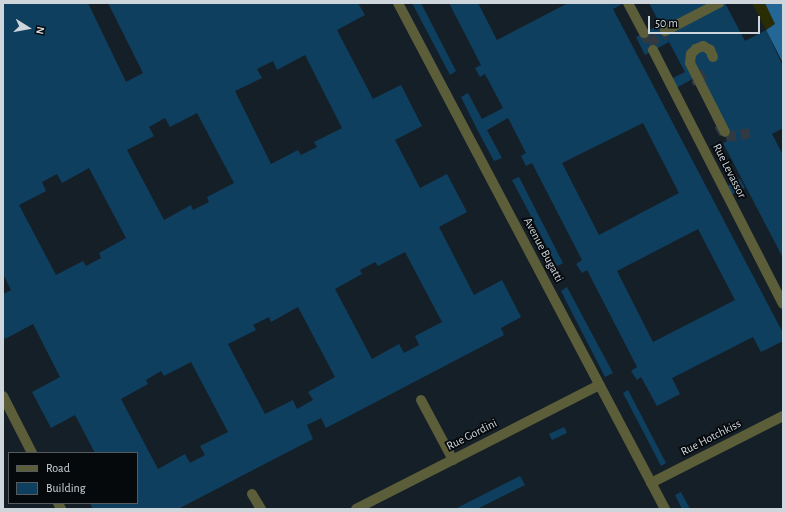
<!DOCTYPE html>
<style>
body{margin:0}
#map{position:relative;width:786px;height:512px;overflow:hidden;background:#151f28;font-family:"Alegreya Sans",sans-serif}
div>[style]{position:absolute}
.green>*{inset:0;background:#2a2c03}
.water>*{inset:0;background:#246796}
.building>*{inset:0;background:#0f3f5f}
.minor-tunnel>*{height:10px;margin-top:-5px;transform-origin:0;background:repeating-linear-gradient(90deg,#313a43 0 10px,transparent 0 15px)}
.minor>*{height:10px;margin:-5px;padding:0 5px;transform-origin:5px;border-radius:5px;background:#5b5e38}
span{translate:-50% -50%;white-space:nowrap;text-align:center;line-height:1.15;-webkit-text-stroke:3.5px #05090c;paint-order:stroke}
.street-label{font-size:12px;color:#ced5db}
.frame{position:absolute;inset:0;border:4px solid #ced5db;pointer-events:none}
.legend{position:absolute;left:8px;top:452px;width:130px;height:52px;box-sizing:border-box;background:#05090c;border:1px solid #555b5f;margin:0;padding:5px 7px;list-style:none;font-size:12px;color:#ced5db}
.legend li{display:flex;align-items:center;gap:8px;height:20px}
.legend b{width:20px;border:1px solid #555b5f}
.north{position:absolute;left:8px;top:8px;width:40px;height:40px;-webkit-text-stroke:3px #05090c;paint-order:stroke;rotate:101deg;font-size:11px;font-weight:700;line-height:16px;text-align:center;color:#ced5db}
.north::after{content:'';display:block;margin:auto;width:14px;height:18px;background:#ced5db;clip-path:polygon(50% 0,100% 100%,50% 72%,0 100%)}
.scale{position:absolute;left:648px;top:16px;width:112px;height:18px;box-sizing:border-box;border:2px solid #ced5db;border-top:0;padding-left:5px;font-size:12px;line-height:14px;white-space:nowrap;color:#ced5db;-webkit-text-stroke:3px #05090c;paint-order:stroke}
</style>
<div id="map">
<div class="green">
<div style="clip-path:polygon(752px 3px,765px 3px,776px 24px,766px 30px)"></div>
</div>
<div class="water">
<div style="clip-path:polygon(765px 3px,783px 3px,783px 63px,766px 30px,775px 24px)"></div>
</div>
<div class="building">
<div style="clip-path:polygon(evenodd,7px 3px,88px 3px,126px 82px,143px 73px,108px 3px,358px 3px,365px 15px,337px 30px,373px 99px,401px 85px,422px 126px,395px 140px,420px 188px,447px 174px,467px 212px,439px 227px,474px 295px,502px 280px,521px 317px,501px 328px,504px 335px,326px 428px,321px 418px,307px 425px,313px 439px,178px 509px,93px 509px,90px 503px,137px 503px,137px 453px,95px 453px,75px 415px,51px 428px,32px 392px,60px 377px,33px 324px,5px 339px,3px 335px,3px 294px,11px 290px,3px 274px,3px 5px,7px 3px,305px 55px,342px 128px,314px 142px,317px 147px,301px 155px,298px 150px,271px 164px,235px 91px,262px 78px,257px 69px,273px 61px,277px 70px,305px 55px,7px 3px,197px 113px,234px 183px,207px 197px,209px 202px,193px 210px,191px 205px,164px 220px,127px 150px,154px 136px,149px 127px,165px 118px,170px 127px,197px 113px,7px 3px,89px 168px,126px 238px,99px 253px,101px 258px,86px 266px,83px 261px,56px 275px,19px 205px,46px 191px,42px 182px,57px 174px,62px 183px,89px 168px,7px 3px,405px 252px,442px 322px,415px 336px,419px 345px,404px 353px,399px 344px,372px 359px,335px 289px,362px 274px,360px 270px,375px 262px,378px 266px,405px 252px,7px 3px,298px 307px,335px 377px,308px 392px,313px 400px,297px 409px,293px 400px,265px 414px,228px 344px,256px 330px,253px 325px,269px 317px,271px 322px,298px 307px,7px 3px,191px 362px,228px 432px,200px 446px,205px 455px,190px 463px,185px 454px,158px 469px,121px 399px,148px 384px,146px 380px,161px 371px,164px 376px,191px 362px)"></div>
<div style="clip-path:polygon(412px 3px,421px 3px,456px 71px,450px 75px)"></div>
<div style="clip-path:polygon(evenodd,449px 3px,478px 3px,497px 40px,568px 3px,624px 3px,613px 9px,783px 333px,783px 341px,761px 352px,753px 337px,672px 378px,680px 394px,657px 406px,641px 377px,637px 380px,631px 371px,637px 367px,587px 270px,582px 273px,576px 264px,582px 260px,532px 163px,526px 166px,521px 156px,526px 153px,508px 118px,487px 130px,502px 158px,494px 161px,479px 133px,461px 97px,468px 93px,482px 119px,503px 108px,485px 74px,480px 77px,475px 68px,481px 65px,449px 3px,643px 123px,679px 193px,599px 235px,562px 163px,643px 123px,449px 3px,698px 229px,735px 300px,653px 342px,617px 271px,698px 229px)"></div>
<div style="clip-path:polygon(649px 3px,725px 3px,745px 41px,766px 30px,783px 66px,783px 128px,772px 134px,783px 155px,783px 258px,723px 143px,732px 138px,700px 75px,676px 88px,671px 79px,685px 72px,669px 42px,645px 55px,636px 37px,660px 24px)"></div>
<div style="clip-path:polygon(519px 177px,563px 263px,557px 266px,512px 180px)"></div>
<div style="clip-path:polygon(740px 179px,745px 188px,731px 195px,727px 186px)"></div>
<div style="clip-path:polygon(567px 287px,613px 373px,605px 377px,561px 291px)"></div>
<div style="clip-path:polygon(628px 390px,666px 463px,661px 466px,623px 393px)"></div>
<div style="clip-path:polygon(564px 427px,567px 433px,552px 440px,549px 434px)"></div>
<div style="clip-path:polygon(520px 476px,525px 485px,477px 509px,455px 509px)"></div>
<div style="clip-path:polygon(681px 492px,690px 509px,682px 509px,675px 495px)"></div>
</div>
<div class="minor-tunnel">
<div style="left:644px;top:33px;width:19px;rotate:62deg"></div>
<div style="left:649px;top:43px;width:18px;rotate:-29deg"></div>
<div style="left:698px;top:84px;width:5px;rotate:-112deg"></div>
<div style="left:696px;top:79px;width:14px;rotate:-30deg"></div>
<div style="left:719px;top:125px;width:14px;rotate:60deg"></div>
<div style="left:726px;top:137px;width:24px;rotate:-9deg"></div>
</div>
<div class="minor">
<div style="left:398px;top:3px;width:572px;rotate:62.18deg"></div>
<div style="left:628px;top:3px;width:34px;rotate:62deg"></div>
<div style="left:665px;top:31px;width:61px;rotate:-27.4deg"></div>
<div style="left:653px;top:50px;width:285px;rotate:62.9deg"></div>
<div style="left:713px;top:57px;width:8px;rotate:-113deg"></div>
<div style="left:710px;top:50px;width:8px;rotate:-150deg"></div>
<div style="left:703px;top:46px;width:8px;rotate:157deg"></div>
<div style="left:696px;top:49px;width:7px;rotate:135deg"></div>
<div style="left:691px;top:54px;width:9px;rotate:96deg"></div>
<div style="left:690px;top:63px;width:77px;rotate:63.1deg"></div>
<div style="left:3px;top:396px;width:64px;rotate:63deg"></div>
<div style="left:421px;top:400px;width:68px;rotate:61.9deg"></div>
<div style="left:651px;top:483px;width:148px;rotate:-26.9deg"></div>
<div style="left:252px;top:494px;width:17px;rotate:59deg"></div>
<div style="left:58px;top:503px;width:7px;rotate:63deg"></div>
<div style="left:356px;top:509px;width:273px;rotate:-27deg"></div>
</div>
<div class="street-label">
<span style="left:729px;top:171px;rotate:63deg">Rue Levassor</span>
<span style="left:543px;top:250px;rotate:62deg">Avenue Bugatti</span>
<span style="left:472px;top:435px;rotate:-27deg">Rue Gordini</span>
<span style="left:711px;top:438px;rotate:-27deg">Rue Hotchkiss</span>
</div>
<div class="frame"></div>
<ul class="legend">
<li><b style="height:5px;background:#5b5e38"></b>Road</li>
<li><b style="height:11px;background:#0f3f5f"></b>Building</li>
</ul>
<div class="north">N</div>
<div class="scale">50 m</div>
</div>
